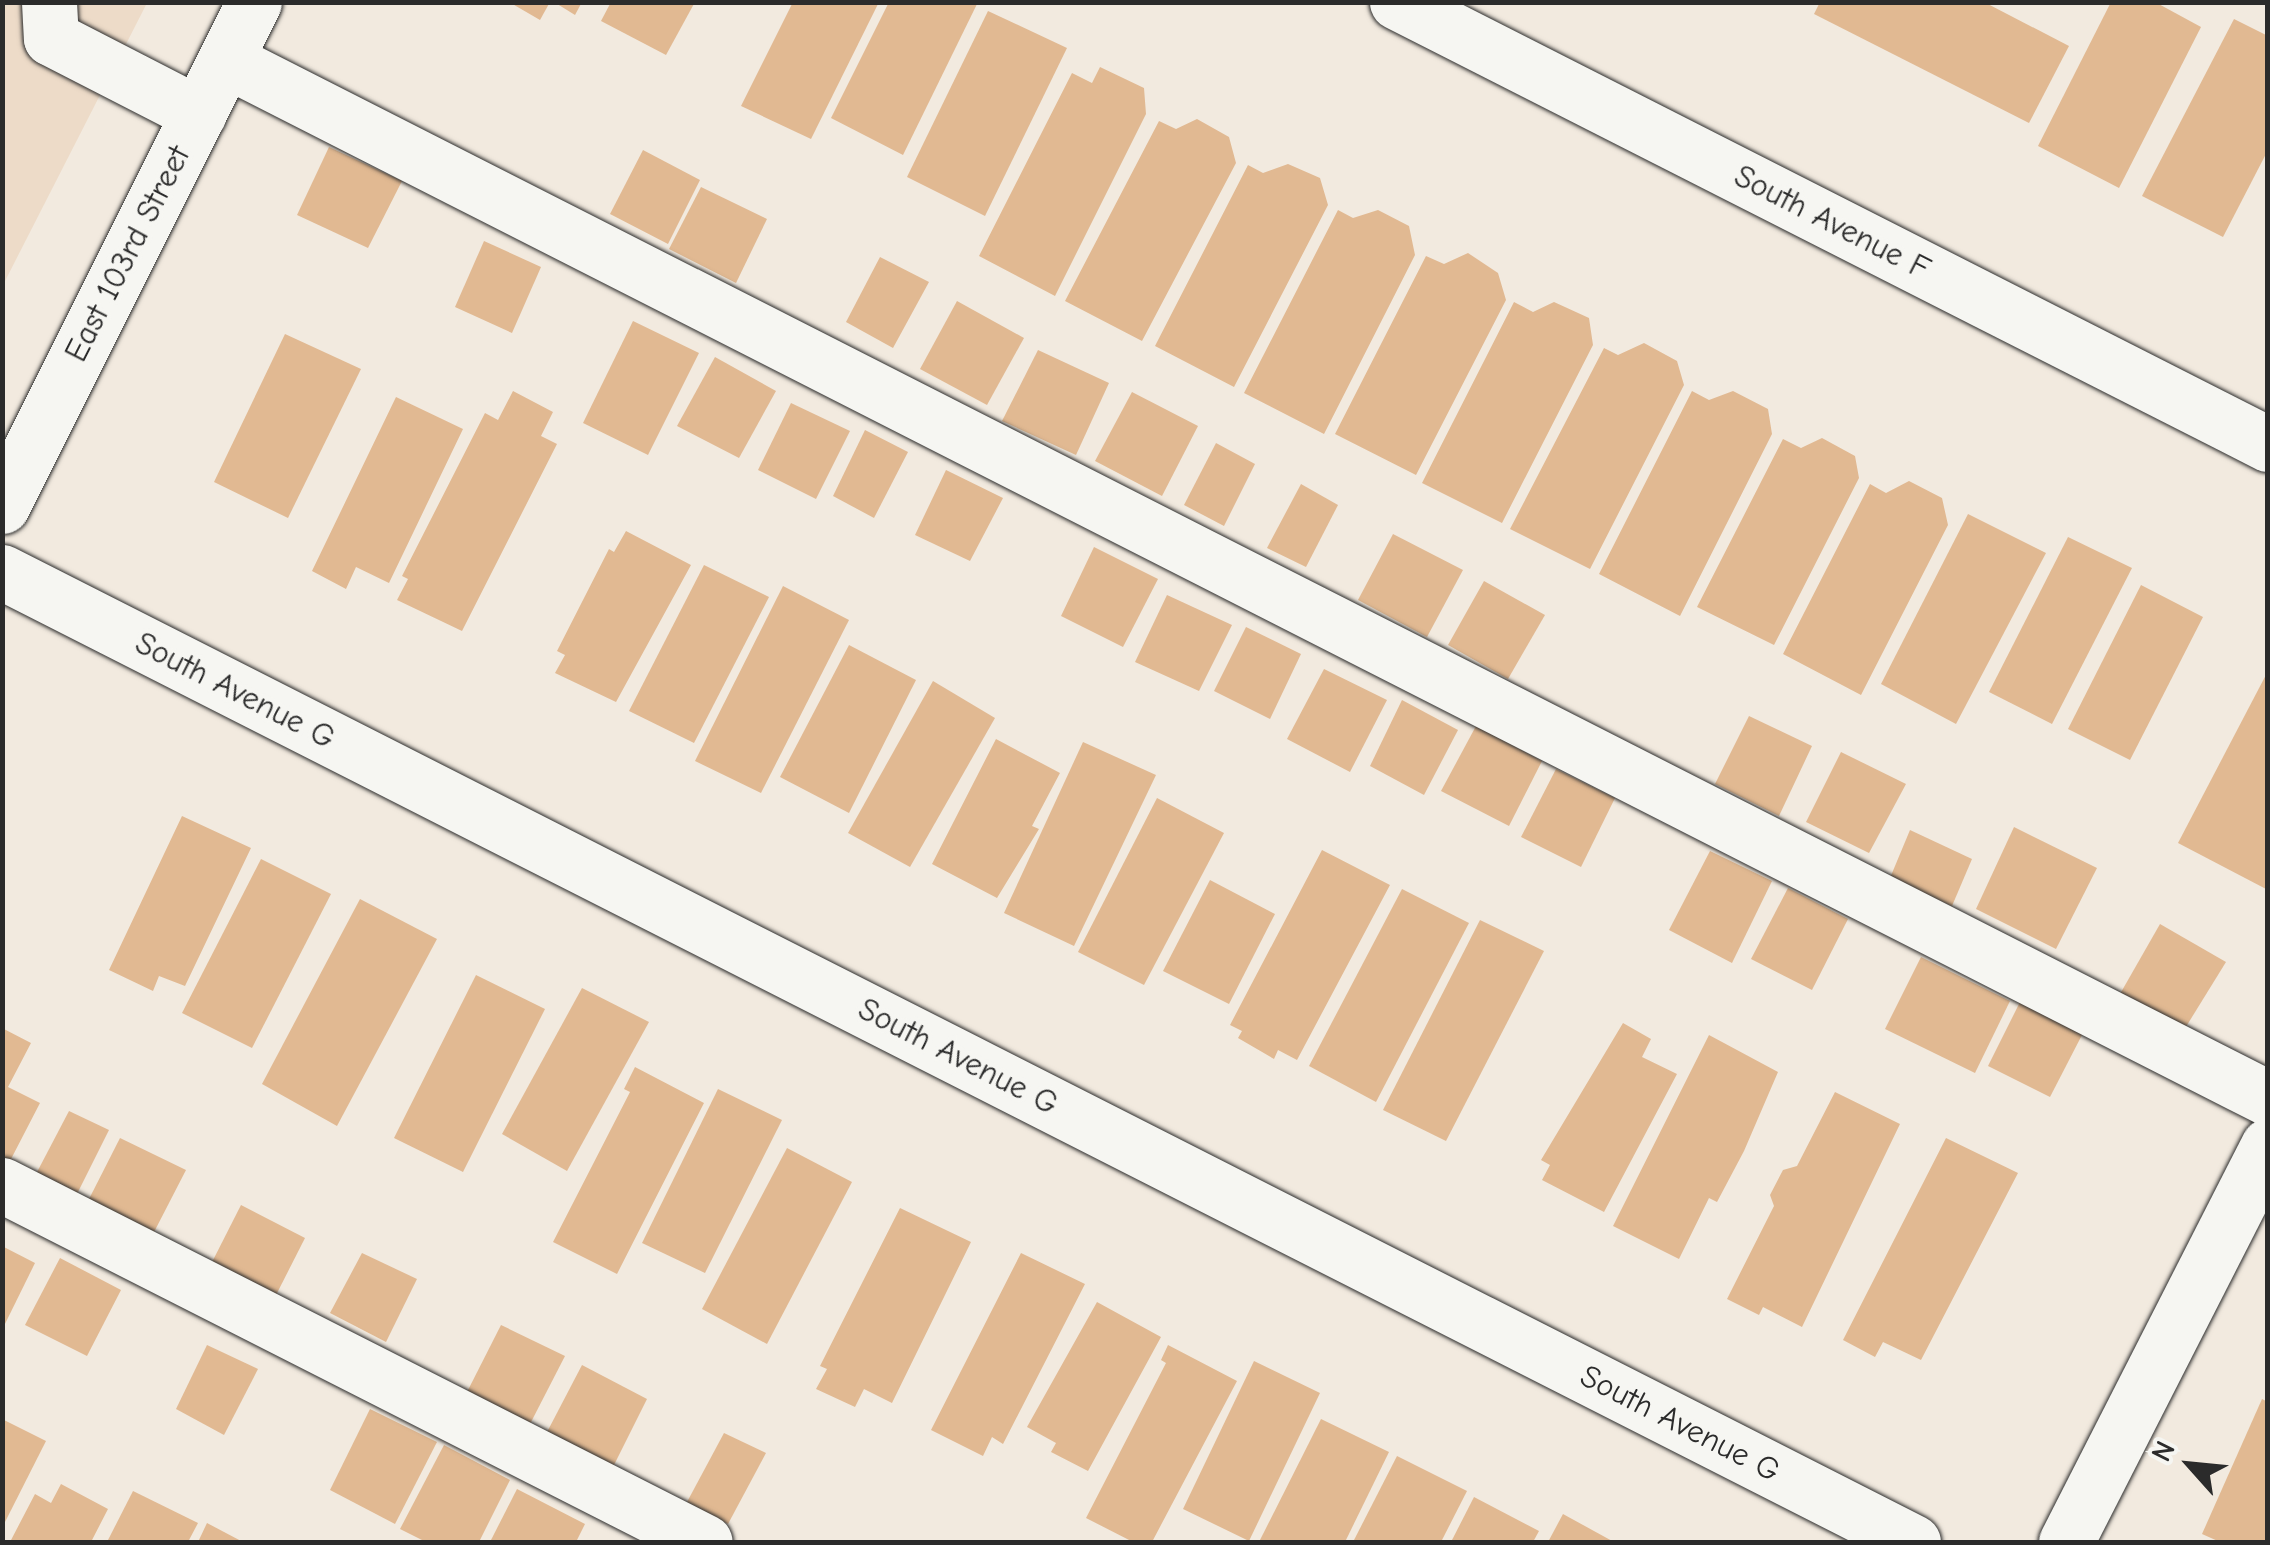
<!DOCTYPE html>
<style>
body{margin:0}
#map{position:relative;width:2270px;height:1545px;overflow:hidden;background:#f2eadf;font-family:"Comic Neue",sans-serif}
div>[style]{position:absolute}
.built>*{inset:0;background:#eddbc8}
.building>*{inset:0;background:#e1b992}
.roads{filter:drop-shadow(0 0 2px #2b2b2b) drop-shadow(0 0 2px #2b2b2b)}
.minor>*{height:55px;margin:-27.5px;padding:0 27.5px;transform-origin:27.5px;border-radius:27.5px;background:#f6f6f2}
span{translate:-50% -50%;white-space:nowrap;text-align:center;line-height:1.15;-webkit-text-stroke:9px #f6f6f2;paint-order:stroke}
.street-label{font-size:32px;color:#2b2b2b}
.frame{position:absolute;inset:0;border:5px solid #2b2b2b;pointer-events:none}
.north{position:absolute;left:2140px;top:1415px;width:100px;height:100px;-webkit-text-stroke:8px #f6f6f2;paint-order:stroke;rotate:297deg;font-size:28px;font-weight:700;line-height:40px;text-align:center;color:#2b2b2b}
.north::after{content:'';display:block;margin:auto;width:35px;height:45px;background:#2b2b2b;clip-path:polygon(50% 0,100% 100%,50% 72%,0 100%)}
</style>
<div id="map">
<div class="built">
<div style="clip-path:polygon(3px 3px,147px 3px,3px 285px)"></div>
</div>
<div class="building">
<div style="clip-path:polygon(509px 2px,550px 2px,540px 20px)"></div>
<div style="clip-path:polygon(554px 2px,582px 2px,575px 15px)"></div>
<div style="clip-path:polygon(611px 2px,695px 2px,666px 55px,601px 21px)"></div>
<div style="clip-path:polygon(793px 2px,879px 2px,811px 139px,741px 106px)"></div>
<div style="clip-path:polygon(889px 2px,978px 2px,903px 155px,831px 118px)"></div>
<div style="clip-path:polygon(1820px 2px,1984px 2px,2069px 46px,2029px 123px,1814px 14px)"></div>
<div style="clip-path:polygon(2111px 2px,2155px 2px,2201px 27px,2119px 188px,2038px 146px)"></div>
<div style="clip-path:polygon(988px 11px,1067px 48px,985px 216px,907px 177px)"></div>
<div style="clip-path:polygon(2234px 19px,2268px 36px,2268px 150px,2223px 237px,2142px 196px)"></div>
<div style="clip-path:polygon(1100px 67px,1144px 88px,1146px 114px,1055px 296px,979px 256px,1072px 73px,1092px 83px)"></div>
<div style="clip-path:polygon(1197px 119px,1229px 137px,1236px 163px,1142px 341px,1065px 301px,1159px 121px,1176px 129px)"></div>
<div style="clip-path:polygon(329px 147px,402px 181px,368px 248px,297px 215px)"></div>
<div style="clip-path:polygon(643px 150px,700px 180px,668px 244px,610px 214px)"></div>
<div style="clip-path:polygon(1288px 164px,1320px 178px,1328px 205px,1234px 387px,1155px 346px,1248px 165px,1263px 173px)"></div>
<div style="clip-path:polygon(701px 187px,767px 219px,736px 283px,669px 249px)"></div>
<div style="clip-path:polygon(1338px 210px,1353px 218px,1378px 210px,1409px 226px,1415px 255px,1324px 434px,1244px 393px)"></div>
<div style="clip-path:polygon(484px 241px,541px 267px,512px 333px,455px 307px)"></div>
<div style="clip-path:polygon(1468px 253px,1498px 273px,1506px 300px,1416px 475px,1335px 434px,1426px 256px,1444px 264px)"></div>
<div style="clip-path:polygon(880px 257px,929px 282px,893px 348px,846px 322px)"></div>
<div style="clip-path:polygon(957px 301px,1024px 338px,987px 405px,920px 369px)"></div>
<div style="clip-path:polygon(1514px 302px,1533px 312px,1554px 302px,1589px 318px,1593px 345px,1502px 523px,1422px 483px)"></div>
<div style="clip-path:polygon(633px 321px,699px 353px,648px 455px,583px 423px)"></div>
<div style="clip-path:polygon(285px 334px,361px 369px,288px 518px,214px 482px)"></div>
<div style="clip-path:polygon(1644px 343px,1677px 361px,1684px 385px,1590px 569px,1510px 529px,1604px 348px,1618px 355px)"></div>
<div style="clip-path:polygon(1038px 350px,1109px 383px,1076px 455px,1002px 421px)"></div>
<div style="clip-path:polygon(715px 357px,776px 391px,739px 458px,677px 426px)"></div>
<div style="clip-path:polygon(513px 391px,553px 412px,541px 436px,557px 444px,462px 631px,397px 600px,408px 579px,402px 576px,485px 413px,498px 420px)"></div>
<div style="clip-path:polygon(1692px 391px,1709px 400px,1733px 391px,1768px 409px,1772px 434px,1680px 616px,1599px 574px)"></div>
<div style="clip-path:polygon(1132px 392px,1198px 426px,1162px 496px,1095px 461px)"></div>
<div style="clip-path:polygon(396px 397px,463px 429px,389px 583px,356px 567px,346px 589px,312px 571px)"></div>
<div style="clip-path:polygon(791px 403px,850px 431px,816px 499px,758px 470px)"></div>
<div style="clip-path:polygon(865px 430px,908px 452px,874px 518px,833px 496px)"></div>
<div style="clip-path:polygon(1822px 438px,1855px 456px,1859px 478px,1774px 645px,1697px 607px,1783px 439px,1801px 448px)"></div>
<div style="clip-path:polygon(1216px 443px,1255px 464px,1224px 526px,1184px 505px)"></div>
<div style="clip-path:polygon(946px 470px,1003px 498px,970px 561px,915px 535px)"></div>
<div style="clip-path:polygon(1909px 481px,1942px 498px,1948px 525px,1861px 695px,1783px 654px,1870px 484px,1886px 493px)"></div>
<div style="clip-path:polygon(1301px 484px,1338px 505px,1306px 567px,1267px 548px)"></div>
<div style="clip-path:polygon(1968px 514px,2046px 553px,1956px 724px,1881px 684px)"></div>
<div style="clip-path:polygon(626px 531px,691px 565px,616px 702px,555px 673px,565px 655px,557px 651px,609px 549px,614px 552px)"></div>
<div style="clip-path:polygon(1393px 534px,1463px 570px,1427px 637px,1358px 600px)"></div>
<div style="clip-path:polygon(2068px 537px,2132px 568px,2052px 724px,1989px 692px)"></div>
<div style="clip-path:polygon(1094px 547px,1158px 579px,1123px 647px,1061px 616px)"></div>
<div style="clip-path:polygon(704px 565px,769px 597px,694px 743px,629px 711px)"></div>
<div style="clip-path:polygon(1484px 581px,1545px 615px,1508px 679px,1448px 645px)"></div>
<div style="clip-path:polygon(2141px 585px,2203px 617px,2130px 760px,2068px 729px)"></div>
<div style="clip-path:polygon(783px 586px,849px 620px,761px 793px,695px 761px)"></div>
<div style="clip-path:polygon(1167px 595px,1232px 625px,1199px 691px,1135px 662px)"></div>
<div style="clip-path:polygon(1246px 627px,1301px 654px,1270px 719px,1214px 691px)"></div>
<div style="clip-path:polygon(849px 645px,916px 680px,849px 813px,780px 777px)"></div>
<div style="clip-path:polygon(1324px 669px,1387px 700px,1350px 772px,1287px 739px)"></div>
<div style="clip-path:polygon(2268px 671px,2268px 885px,2266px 889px,2178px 843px)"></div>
<div style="clip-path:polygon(933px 681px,995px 718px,910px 867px,848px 833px)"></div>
<div style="clip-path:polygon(1402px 700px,1458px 730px,1424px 795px,1370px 766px)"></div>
<div style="clip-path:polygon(1749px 716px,1812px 746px,1779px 816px,1715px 784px)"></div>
<div style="clip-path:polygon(1476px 726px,1542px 761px,1509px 826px,1441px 791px)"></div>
<div style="clip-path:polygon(996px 739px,1060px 773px,1032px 826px,1039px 829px,997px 898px,932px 864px)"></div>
<div style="clip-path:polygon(1083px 742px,1156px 775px,1074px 946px,1004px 913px)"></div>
<div style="clip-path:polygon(1841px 752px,1906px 784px,1869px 853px,1806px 822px)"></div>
<div style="clip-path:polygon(1556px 769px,1615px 798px,1581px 867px,1521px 837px)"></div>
<div style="clip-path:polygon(1157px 798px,1224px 833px,1144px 985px,1078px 952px)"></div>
<div style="clip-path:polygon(182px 816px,251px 848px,185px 986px,159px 976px,153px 991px,109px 970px)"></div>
<div style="clip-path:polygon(2014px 827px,2097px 868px,2056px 949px,1976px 909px)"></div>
<div style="clip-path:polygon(1910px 830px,1972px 859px,1952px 906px,1890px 878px)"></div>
<div style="clip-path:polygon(1322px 850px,1390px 885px,1297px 1060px,1278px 1050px,1274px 1059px,1238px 1038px,1242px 1031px,1230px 1025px)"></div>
<div style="clip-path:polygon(1710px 851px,1772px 881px,1732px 963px,1669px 930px)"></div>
<div style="clip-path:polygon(261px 859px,331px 894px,252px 1048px,182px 1013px)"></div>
<div style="clip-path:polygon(1210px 880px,1275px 914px,1229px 1004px,1163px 971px)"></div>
<div style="clip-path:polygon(1788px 888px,1848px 919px,1812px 990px,1751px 959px)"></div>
<div style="clip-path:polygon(1402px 889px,1469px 923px,1376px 1102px,1309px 1066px)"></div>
<div style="clip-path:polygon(360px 899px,437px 939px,337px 1126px,262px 1084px)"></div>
<div style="clip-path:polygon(1480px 920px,1544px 951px,1446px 1141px,1383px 1110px)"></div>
<div style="clip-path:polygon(2160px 924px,2226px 962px,2184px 1030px,2120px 994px)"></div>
<div style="clip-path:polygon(1921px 957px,2010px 1001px,1975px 1073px,1885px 1029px)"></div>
<div style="clip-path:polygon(476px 975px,545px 1009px,463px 1172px,394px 1138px)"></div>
<div style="clip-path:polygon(582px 988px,649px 1022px,567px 1171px,502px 1134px)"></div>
<div style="clip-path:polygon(2021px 1000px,2083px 1033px,2050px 1097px,1988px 1066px)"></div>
<div style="clip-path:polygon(1623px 1023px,1651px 1039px,1642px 1057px,1677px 1074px,1604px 1212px,1542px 1180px,1550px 1165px,1541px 1160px)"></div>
<div style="clip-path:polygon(2px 1028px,31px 1043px,8px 1087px,40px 1103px,10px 1161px,2px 1158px)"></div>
<div style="clip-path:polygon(1709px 1035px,1778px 1072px,1744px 1151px,1717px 1202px,1709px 1198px,1679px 1259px,1613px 1226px)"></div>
<div style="clip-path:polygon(635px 1067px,704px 1103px,617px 1274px,553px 1242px,630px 1092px,624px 1089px)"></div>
<div style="clip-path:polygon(718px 1089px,782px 1120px,705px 1273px,642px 1243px)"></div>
<div style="clip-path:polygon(1835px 1092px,1900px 1124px,1802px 1327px,1763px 1307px,1759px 1315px,1727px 1299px,1774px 1206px,1770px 1195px,1783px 1170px,1797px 1166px)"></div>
<div style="clip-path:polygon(69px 1111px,109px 1130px,76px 1196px,36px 1174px)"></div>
<div style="clip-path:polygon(120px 1138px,186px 1170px,152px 1236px,87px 1203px)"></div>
<div style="clip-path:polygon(1946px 1138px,2018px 1173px,1921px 1360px,1883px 1342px,1875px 1357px,1843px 1340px)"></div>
<div style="clip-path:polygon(787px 1148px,852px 1182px,767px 1344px,702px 1309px)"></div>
<div style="clip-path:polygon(241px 1205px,305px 1238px,272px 1303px,207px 1272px)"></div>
<div style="clip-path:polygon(900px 1208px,971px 1242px,892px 1403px,864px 1389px,855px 1407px,816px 1389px,827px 1369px,820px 1366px)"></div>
<div style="clip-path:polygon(2px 1246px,35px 1263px,2px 1330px)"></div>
<div style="clip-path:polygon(362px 1253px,417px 1279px,386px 1342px,330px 1313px)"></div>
<div style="clip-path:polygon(1021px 1253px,1085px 1284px,1003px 1444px,992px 1437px,983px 1456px,931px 1430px)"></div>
<div style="clip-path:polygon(60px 1258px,121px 1290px,87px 1356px,25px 1325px)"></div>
<div style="clip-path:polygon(1097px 1302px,1161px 1337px,1088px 1471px,1051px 1452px,1056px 1443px,1027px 1427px)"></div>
<div style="clip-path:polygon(501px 1325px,565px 1356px,529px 1426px,466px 1394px)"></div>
<div style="clip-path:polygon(207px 1345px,258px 1369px,224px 1435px,176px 1409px)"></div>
<div style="clip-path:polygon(1168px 1345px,1237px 1381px,1152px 1542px,1133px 1542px,1086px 1518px,1166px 1363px,1161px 1360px)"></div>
<div style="clip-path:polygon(1254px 1361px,1320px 1393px,1249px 1541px,1183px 1509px)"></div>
<div style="clip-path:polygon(582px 1365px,647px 1399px,612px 1469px,546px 1434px)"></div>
<div style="clip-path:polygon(2262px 1399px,2268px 1402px,2268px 1542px,2220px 1542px,2202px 1534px)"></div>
<div style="clip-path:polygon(370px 1409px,437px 1442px,395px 1524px,330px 1490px)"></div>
<div style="clip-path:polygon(2px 1419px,46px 1441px,2px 1528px)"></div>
<div style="clip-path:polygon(1321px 1419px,1389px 1452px,1345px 1542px,1259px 1542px)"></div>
<div style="clip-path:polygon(724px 1433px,766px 1453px,728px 1524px,687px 1502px)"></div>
<div style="clip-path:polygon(444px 1445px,510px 1480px,479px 1542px,426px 1542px,400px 1529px)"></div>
<div style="clip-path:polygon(1397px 1456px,1467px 1491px,1441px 1542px,1353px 1542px)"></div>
<div style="clip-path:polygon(61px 1484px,108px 1509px,91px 1542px,10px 1542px,35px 1494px,51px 1503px)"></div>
<div style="clip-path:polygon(517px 1489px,585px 1524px,576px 1542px,490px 1542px)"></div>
<div style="clip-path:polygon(133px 1491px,198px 1523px,188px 1542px,107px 1542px)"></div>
<div style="clip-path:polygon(1474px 1497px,1539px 1531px,1533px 1542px,1451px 1542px)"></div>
<div style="clip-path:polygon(1563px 1514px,1614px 1542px,1548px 1542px)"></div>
<div style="clip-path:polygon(207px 1523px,243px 1542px,198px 1542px)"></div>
</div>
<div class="roads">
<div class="minor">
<div style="left:49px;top:2px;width:36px;rotate:87deg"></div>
<div style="left:51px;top:38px;width:166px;rotate:27.2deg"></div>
<div style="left:1397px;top:2px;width:977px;rotate:26.91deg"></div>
<div style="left:226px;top:60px;width:2291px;rotate:26.95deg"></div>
<div style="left:2px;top:506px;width:563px;rotate:-63.43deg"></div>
<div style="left:2px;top:572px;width:2143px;rotate:26.91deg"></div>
<div style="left:2px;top:1185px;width:788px;rotate:26.92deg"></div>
<div style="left:2066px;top:1542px;width:445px;rotate:-63deg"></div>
</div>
</div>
<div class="street-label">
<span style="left:1832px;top:223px;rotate:27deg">South Avenue F</span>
<span style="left:128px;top:254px;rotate:-63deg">East 103rd Street</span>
<span style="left:235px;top:691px;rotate:27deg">South Avenue G</span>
<span style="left:958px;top:1057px;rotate:27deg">South Avenue G</span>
<span style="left:1680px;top:1424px;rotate:27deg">South Avenue G</span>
</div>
<div class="frame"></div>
<div class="north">N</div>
</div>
